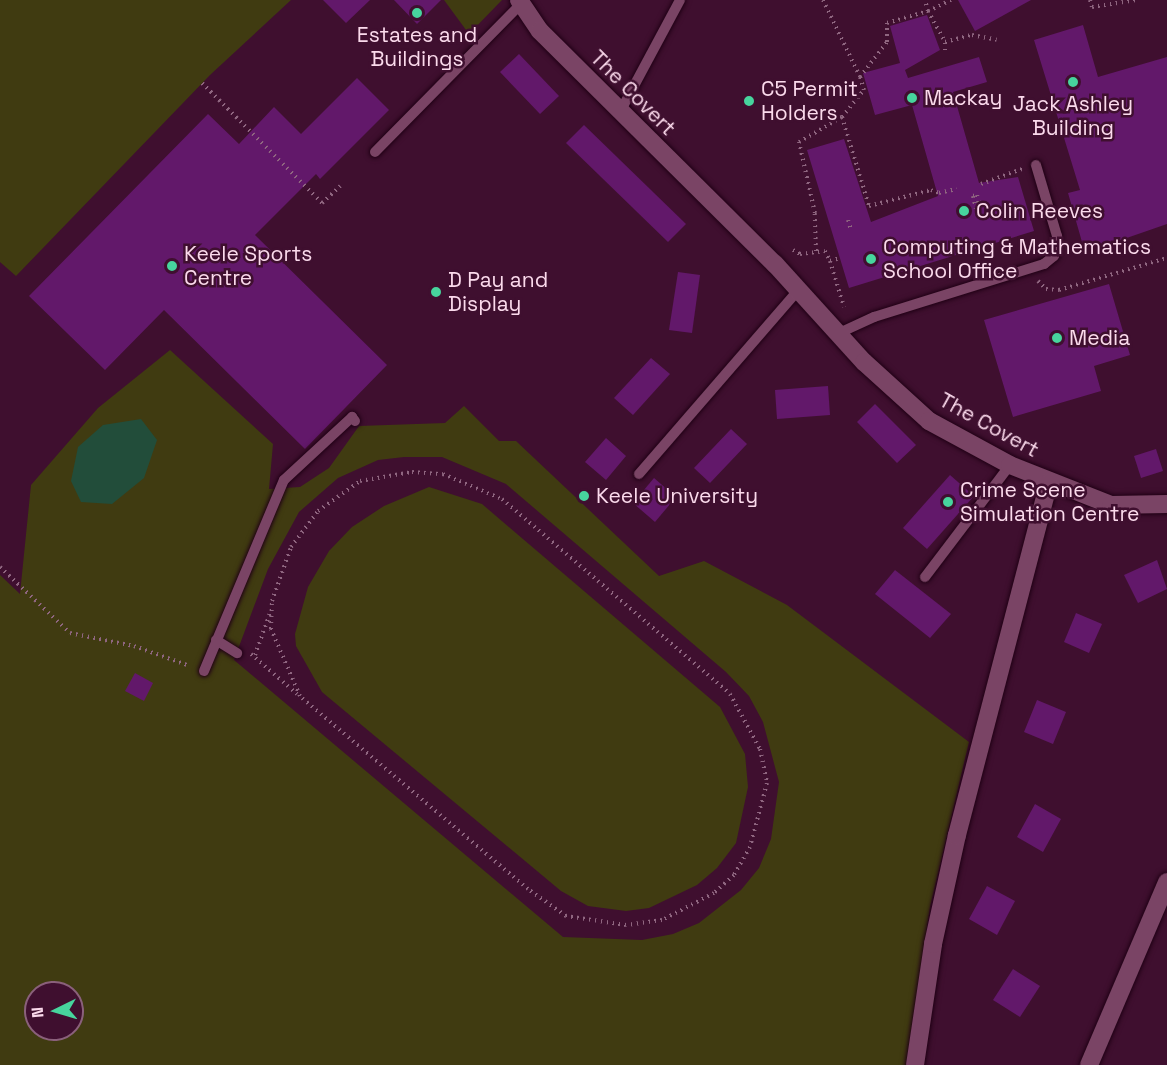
<!DOCTYPE html>
<style>
body{margin:0}
#map{position:relative;width:1167px;height:1065px;overflow:hidden;background:#3f0f2f;font-family:"Space Grotesk",sans-serif}
div>[style]{position:absolute}
.green>*{inset:0;background:#403b11}
.water>*{inset:0;background:#224d3a}
.building>*{inset:0;background:#62186a}
.path>*{height:4px;margin-top:-2px;transform-origin:0;background:repeating-linear-gradient(90deg,#8f6680 0 1.5px,transparent 0 6px)}
.roads{filter:drop-shadow(0 0 2px #200015) drop-shadow(0 0 2px #200015)}
.lane>*{height:10px;margin:-5px;padding:0 5px;transform-origin:5px;border-radius:5px;background:#7a4465}
.street>*{height:18px;margin:-9px;padding:0 9px;transform-origin:9px;border-radius:9px;background:#7a4465}
.dots>*{width:16px;height:16px;translate:-50% -50%;box-sizing:border-box;border:3px solid #3f0f2f;border-radius:50%}
span{translate:-50% -50%;white-space:nowrap;text-align:center;line-height:1.15;-webkit-text-stroke:5px #3f0f2f;paint-order:stroke}
.poi-label{font-size:21px;color:#fbdaec}
.left{translate:0 -50%;text-align:left}
.street-label{font-size:21px;color:#fbdaec}
.north{position:absolute;left:24px;top:981px;width:60px;height:60px;box-sizing:border-box;background:#3f0f2f;border:2px solid #8a607b;border-radius:50%;rotate:265deg;font-size:16px;font-weight:700;line-height:24px;text-align:center;color:#fbdaec}
.north::after{content:'';display:block;margin:auto;width:21px;height:27px;background:#47d49d;clip-path:polygon(50% 0,100% 100%,50% 72%,0 100%)}
</style>
<div id="map">
<div class="green">
<div style="clip-path:polygon(0 0,291px 0,210px 75px,16px 276px,0 262px)"></div>
<div style="clip-path:polygon(444px 0,502px 0,469px 34px)"></div>
<div style="clip-path:polygon(evenodd,170px 350px,273px 444px,269px 489px,300px 487px,329px 468px,359px 426px,445px 423px,464px 406px,499px 441px,516px 441px,659px 576px,704px 561px,787px 605px,969px 742px,930px 907px,906px 1065px,0 1065px,0 575px,20px 594px,31px 485px,98px 408px,170px 350px,404px 457px,442px 457px,506px 484px,726px 672px,749px 696px,763px 722px,779px 782px,771px 839px,759px 868px,741px 890px,699px 923px,673px 934px,642px 940px,563px 937px,234px 660px,268px 569px,299px 512px,338px 478px,378px 460px,404px 457px,170px 350px,36px 993px,72px 993px,72px 1029px,36px 1029px,36px 993px)"></div>
<div style="clip-path:polygon(429px 487px,482px 504px,720px 707px,745px 754px,748px 787px,736px 843px,717px 868px,697px 885px,649px 908px,626px 911px,588px 906px,561px 891px,322px 692px,296px 646px,295px 634px,308px 587px,329px 551px,352px 527px,384px 506px)"></div>
</div>
<div class="water">
<div style="clip-path:polygon(141px 419px,157px 440px,144px 478px,112px 504px,81px 502px,71px 481px,78px 447px,103px 425px)"></div>
</div>
<div class="building">
<div style="clip-path:polygon(323px 0,370px 0,346px 23px)"></div>
<div style="clip-path:polygon(394px 0,441px 0,417px 24px)"></div>
<div style="clip-path:polygon(958px 0,1031px 0,975px 31px)"></div>
<div style="clip-path:polygon(927px 15px,940px 50px,905px 70px,908px 78px,979px 57px,987px 82px,953px 92px,979px 183px,1018px 177px,1034px 231px,849px 288px,807px 150px,844px 139px,871px 222px,938px 196px,912px 105px,875px 115px,863px 73px,900px 63px,890px 26px)"></div>
<div style="clip-path:polygon(1083px 25px,1098px 77px,1167px 57px,1167px 224px,1118px 241px,1120px 246px,1086px 256px,1068px 193px,1080px 190px,1034px 40px)"></div>
<div style="clip-path:polygon(519px 54px,559px 96px,540px 114px,500px 72px)"></div>
<div style="clip-path:polygon(357px 78px,389px 110px,320px 179px,316px 174px,255px 235px,387px 365px,305px 449px,164px 310px,105px 370px,29px 296px,208px 114px,239px 144px,274px 107px,301px 134px)"></div>
<div style="clip-path:polygon(584px 125px,686px 224px,668px 242px,566px 143px)"></div>
<div style="clip-path:polygon(678px 272px,700px 275px,692px 333px,669px 330px)"></div>
<div style="clip-path:polygon(1109px 284px,1130px 355px,1094px 366px,1101px 391px,1013px 417px,984px 320px)"></div>
<div style="clip-path:polygon(651px 358px,670px 374px,633px 415px,614px 398px)"></div>
<div style="clip-path:polygon(828px 386px,830px 415px,777px 419px,775px 390px)"></div>
<div style="clip-path:polygon(875px 404px,916px 445px,897px 463px,857px 422px)"></div>
<div style="clip-path:polygon(731px 429px,747px 444px,710px 483px,694px 468px)"></div>
<div style="clip-path:polygon(606px 438px,626px 456px,606px 480px,585px 462px)"></div>
<div style="clip-path:polygon(1156px 449px,1163px 471px,1141px 478px,1134px 456px)"></div>
<div style="clip-path:polygon(950px 475px,974px 496px,927px 549px,903px 528px)"></div>
<div style="clip-path:polygon(654px 478px,676px 497px,655px 522px,633px 503px)"></div>
<div style="clip-path:polygon(1157px 560px,1167px 589px,1138px 603px,1124px 575px)"></div>
<div style="clip-path:polygon(895px 570px,951px 614px,930px 638px,875px 594px)"></div>
<div style="clip-path:polygon(1076px 613px,1102px 624px,1089px 653px,1064px 642px)"></div>
<div style="clip-path:polygon(135px 673px,153px 683px,144px 701px,125px 691px)"></div>
<div style="clip-path:polygon(1037px 700px,1066px 712px,1053px 744px,1024px 732px)"></div>
<div style="clip-path:polygon(1035px 804px,1061px 819px,1043px 852px,1017px 837px)"></div>
<div style="clip-path:polygon(987px 886px,1015px 901px,997px 935px,969px 919px)"></div>
<div style="clip-path:polygon(1013px 969px,1040px 986px,1020px 1017px,993px 1000px)"></div>
</div>
<div class="path">
<div style="left:823px;top:0;width:85px;rotate:64.3deg"></div>
<div style="left:951px;top:0;width:25px;rotate:154deg"></div>
<div style="left:928px;top:11px;width:35px;rotate:61deg"></div>
<div style="left:945px;top:42px;width:28px;rotate:-15deg"></div>
<div style="left:972px;top:35px;width:25px;rotate:11deg"></div>
<div style="left:1090px;top:0;width:7px;rotate:74deg"></div>
<div style="left:1092px;top:7px;width:45px;rotate:-9deg"></div>
<div style="left:945px;top:50px;width:8px;rotate:-90deg"></div>
<div style="left:202px;top:83px;width:170px;rotate:45deg"></div>
<div style="left:322px;top:203px;width:25px;rotate:-43deg"></div>
<div style="left:842px;top:117px;width:93px;rotate:73.1deg"></div>
<div style="left:869px;top:206px;width:64px;rotate:-14.5deg"></div>
<div style="left:931px;top:190px;width:9px;rotate:21deg"></div>
<div style="left:939px;top:193px;width:18px;rotate:-13deg"></div>
<div style="left:981px;top:184px;width:44px;rotate:-20.1deg"></div>
<div style="left:973px;top:196px;width:4px;rotate:-14deg"></div>
<div style="left:977px;top:195px;width:13px;rotate:77deg"></div>
<div style="left:973px;top:196px;width:13px;rotate:77deg"></div>
<div style="left:848px;top:220px;width:10px;rotate:73deg"></div>
<div style="left:793px;top:250px;width:8px;rotate:30deg"></div>
<div style="left:800px;top:254px;width:25px;rotate:-7deg"></div>
<div style="left:825px;top:251px;width:11px;rotate:63deg"></div>
<div style="left:830px;top:261px;width:10px;rotate:-17deg"></div>
<div style="left:816px;top:251px;width:38px;rotate:-92deg"></div>
<div style="left:815px;top:213px;width:73px;rotate:-102.7deg"></div>
<div style="left:799px;top:142px;width:50px;rotate:-30.2deg"></div>
<div style="left:842px;top:117px;width:35px;rotate:-51deg"></div>
<div style="left:864px;top:90px;width:14px;rotate:-107deg"></div>
<div style="left:860px;top:77px;width:44px;rotate:-52.4deg"></div>
<div style="left:887px;top:42px;width:19px;rotate:-90deg"></div>
<div style="left:887px;top:23px;width:43px;rotate:-16.3deg"></div>
<div style="left:928px;top:11px;width:11px;rotate:-105deg"></div>
<div style="left:830px;top:261px;width:48px;rotate:73.1deg"></div>
<div style="left:1038px;top:281px;width:11px;rotate:45deg"></div>
<div style="left:1046px;top:289px;width:13px;rotate:4deg"></div>
<div style="left:1059px;top:290px;width:113px;rotate:-16.5deg"></div>
<div style="left:412px;top:472px;width:31px;rotate:4deg"></div>
<div style="left:443px;top:474px;width:64px;rotate:23deg"></div>
<div style="left:502px;top:499px;width:300px;rotate:40.5deg"></div>
<div style="left:730px;top:694px;width:63px;rotate:61.4deg"></div>
<div style="left:760px;top:749px;width:35px;rotate:78deg"></div>
<div style="left:767px;top:783px;width:66px;rotate:104.9deg"></div>
<div style="left:750px;top:847px;width:32px;rotate:120deg"></div>
<div style="left:734px;top:875px;width:27px;rotate:138deg"></div>
<div style="left:714px;top:893px;width:59px;rotate:152.6deg"></div>
<div style="left:662px;top:920px;width:36px;rotate:172deg"></div>
<div style="left:626px;top:925px;width:61px;rotate:-171.5deg"></div>
<div style="left:566px;top:916px;width:47px;rotate:-144.6deg"></div>
<div style="left:528px;top:889px;width:299px;rotate:-139.8deg"></div>
<div style="left:300px;top:696px;width:73px;rotate:-113.4deg"></div>
<div style="left:271px;top:629px;width:28px;rotate:-88deg"></div>
<div style="left:272px;top:601px;width:57px;rotate:-70.6deg"></div>
<div style="left:291px;top:547px;width:45px;rotate:-53.1deg"></div>
<div style="left:318px;top:511px;width:52px;rotate:-35.5deg"></div>
<div style="left:360px;top:481px;width:53px;rotate:-9.8deg"></div>
<div style="left:0;top:567px;width:96px;rotate:43.3deg"></div>
<div style="left:70px;top:633px;width:65px;rotate:11.5deg"></div>
<div style="left:134px;top:646px;width:59px;rotate:19.7deg"></div>
<div style="left:251px;top:654px;width:61px;rotate:41deg"></div>
<div style="left:255px;top:655px;width:45px;rotate:-70.3deg"></div>
</div>
<div class="roads">
<div class="lane">
<div style="left:620px;top:112px;width:127px;rotate:-61.8deg"></div>
<div style="left:375px;top:152px;width:206px;rotate:-45.4deg"></div>
<div style="left:837px;top:334px;width:41px;rotate:-24.7deg"></div>
<div style="left:874px;top:317px;width:178px;rotate:-17.3deg"></div>
<div style="left:1044px;top:264px;width:13px;rotate:-39deg"></div>
<div style="left:1054px;top:256px;width:20px;rotate:-81deg"></div>
<div style="left:1057px;top:236px;width:74px;rotate:-106.5deg"></div>
<div style="left:639px;top:474px;width:245px;rotate:-49.1deg"></div>
<div style="left:925px;top:577px;width:141px;rotate:-52.8deg"></div>
<div style="left:216px;top:640px;width:25px;rotate:32deg"></div>
<div style="left:204px;top:671px;width:207px;rotate:-67.3deg"></div>
<div style="left:284px;top:480px;width:93px;rotate:-42.8deg"></div>
<div style="left:352px;top:417px;width:5px;rotate:53deg"></div>
</div>
<div class="street">
<div style="left:519px;top:0;width:37px;rotate:56deg"></div>
<div style="left:540px;top:31px;width:331px;rotate:44.8deg"></div>
<div style="left:775px;top:264px;width:132px;rotate:47.8deg"></div>
<div style="left:864px;top:362px;width:88px;rotate:42.2deg"></div>
<div style="left:929px;top:421px;width:92px;rotate:28.5deg"></div>
<div style="left:1010px;top:465px;width:109px;rotate:21.6deg"></div>
<div style="left:1111px;top:505px;width:56px;rotate:-1deg"></div>
<div style="left:915px;top:1065px;width:122px;rotate:-81.5deg"></div>
<div style="left:933px;top:944px;width:112px;rotate:-77.6deg"></div>
<div style="left:957px;top:835px;width:364px;rotate:-75.4deg"></div>
<div style="left:1089px;top:1065px;width:199px;rotate:-66.9deg"></div>
</div>
</div>
<div class="dots">
<div style="left:417px;top:13px;background:#47d49d"></div>
<div style="left:1073px;top:82px;background:#47d49d"></div>
<div style="left:912px;top:98px;background:#47d49d"></div>
<div style="left:749px;top:101px;background:#47d49d"></div>
<div style="left:964px;top:211px;background:#47d49d"></div>
<div style="left:871px;top:259px;background:#47d49d"></div>
<div style="left:172px;top:266px;background:#47d49d"></div>
<div style="left:436px;top:292px;background:#47d49d"></div>
<div style="left:1057px;top:338px;background:#47d49d"></div>
<div style="left:584px;top:496px;background:#47d49d"></div>
<div style="left:948px;top:502px;background:#47d49d"></div>
</div>
<div class="poi-label">
<span style="left:417px;top:47px">Estates and<br>Buildings</span>
<span class="left" style="left:761px;top:101px">C5 Permit<br>Holders</span>
<span class="left" style="left:924px;top:98px">Mackay</span>
<span style="left:1073px;top:116px">Jack Ashley<br>Building</span>
<span class="left" style="left:976px;top:211px">Colin Reeves</span>
<span class="left" style="left:883px;top:259px">Computing &amp; Mathematics<br>School Office</span>
<span class="left" style="left:184px;top:266px">Keele Sports<br>Centre</span>
<span class="left" style="left:448px;top:292px">D Pay and<br>Display</span>
<span class="left" style="left:1069px;top:338px">Media</span>
<span class="left" style="left:960px;top:502px">Crime Scene<br>Simulation Centre</span>
<span class="left" style="left:596px;top:496px">Keele University</span>
</div>
<div class="street-label">
<span style="left:633px;top:93px;rotate:45deg">The Covert</span>
<span style="left:989px;top:425px;rotate:29deg">The Covert</span>
</div>
<div class="north">N</div>
</div>
